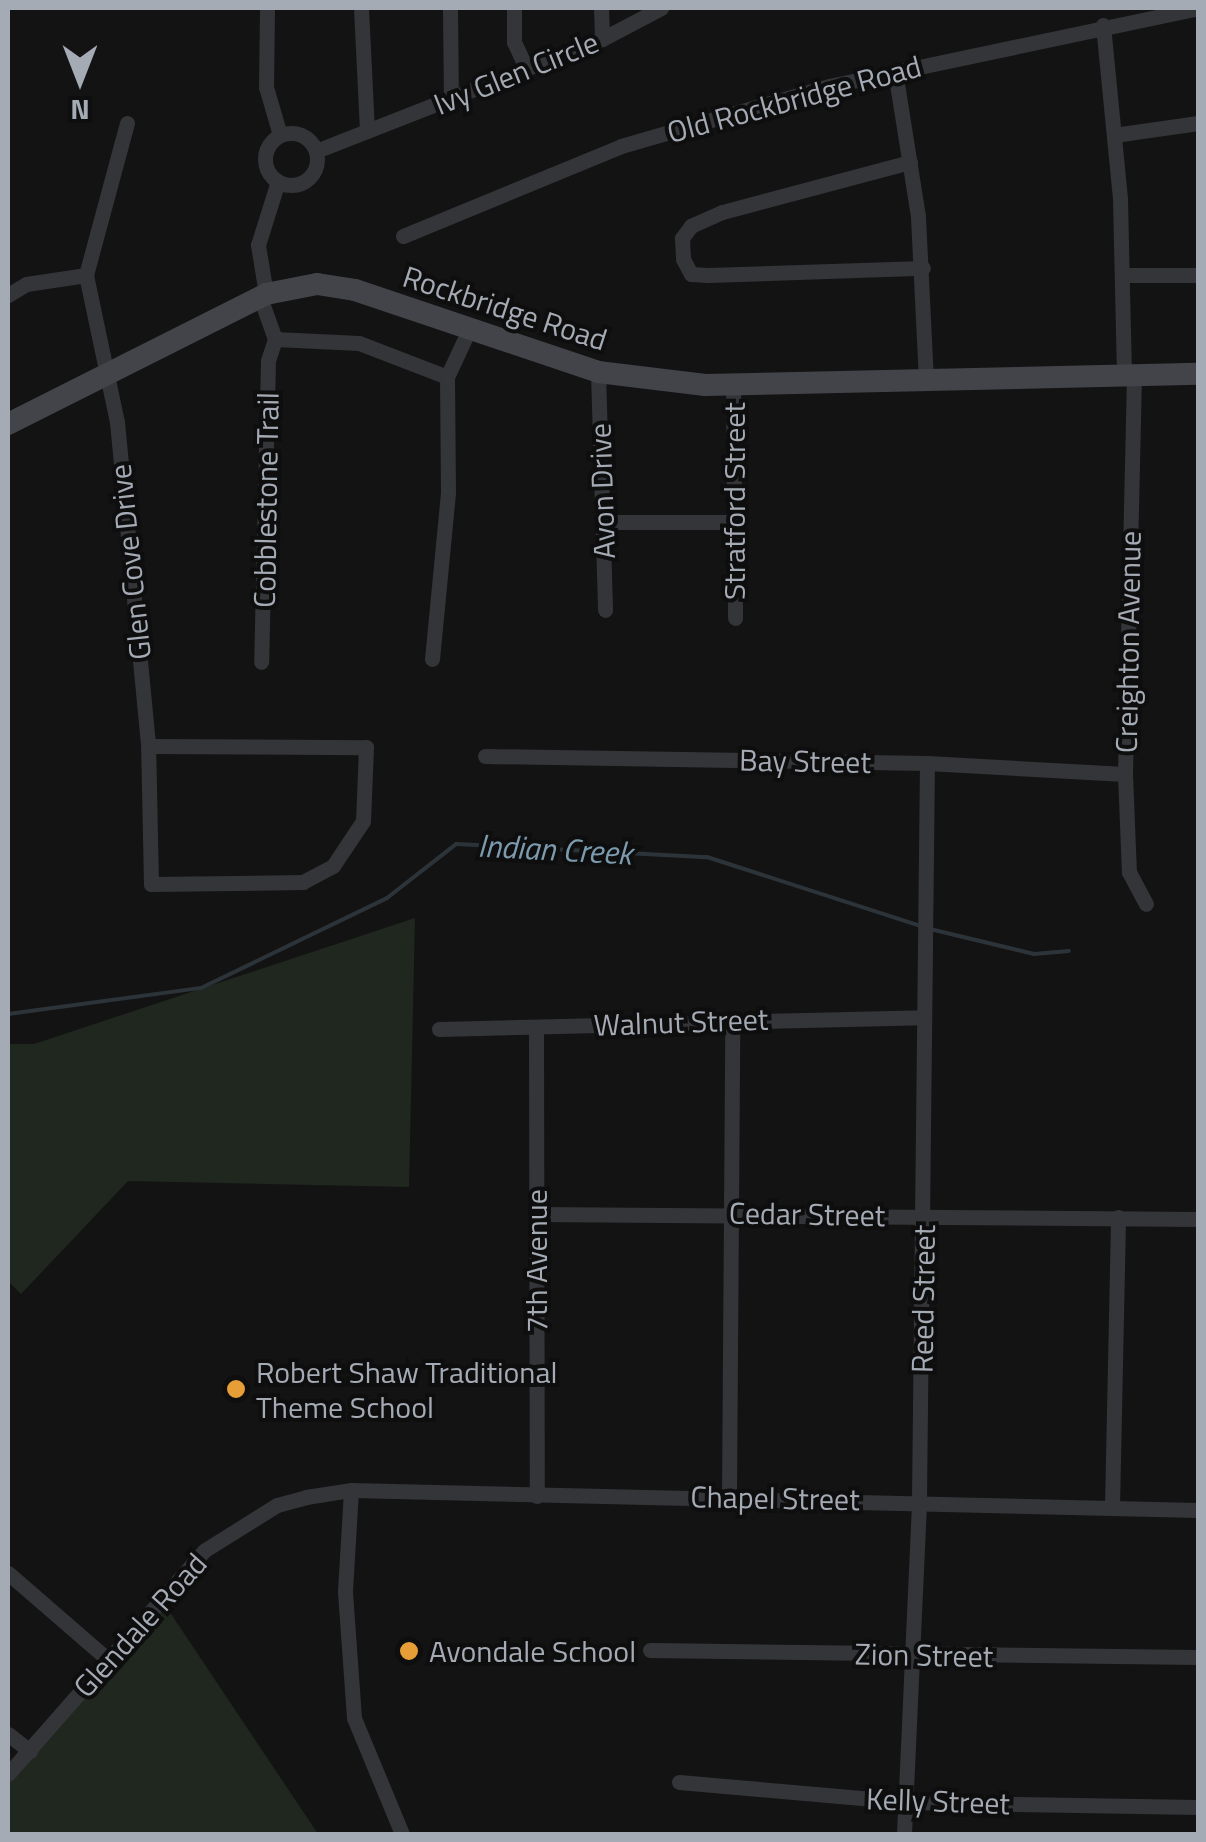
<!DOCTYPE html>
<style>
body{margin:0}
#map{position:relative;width:1206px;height:1842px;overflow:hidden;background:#131314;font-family:"Titillium Web",sans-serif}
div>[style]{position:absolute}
.green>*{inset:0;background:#1f271f}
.stream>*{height:4px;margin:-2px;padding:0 2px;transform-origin:2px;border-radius:2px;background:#2c3439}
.street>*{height:15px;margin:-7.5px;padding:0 7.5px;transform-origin:7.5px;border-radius:7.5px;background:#343539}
.street>.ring{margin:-7.5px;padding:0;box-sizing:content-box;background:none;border:15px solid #343539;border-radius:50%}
.secondary>*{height:22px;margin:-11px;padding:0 11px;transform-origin:11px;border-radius:11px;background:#424449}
.dots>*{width:28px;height:28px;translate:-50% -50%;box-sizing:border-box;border:5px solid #0e0e0f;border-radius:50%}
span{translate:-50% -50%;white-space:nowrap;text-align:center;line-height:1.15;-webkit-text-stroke:8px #0e0e0f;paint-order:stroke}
.street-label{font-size:30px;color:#a5abb4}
.poi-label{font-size:30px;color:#a5abb4}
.left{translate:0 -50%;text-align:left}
.water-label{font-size:32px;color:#7d9bae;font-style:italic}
.frame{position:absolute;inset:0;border:10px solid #a5abb4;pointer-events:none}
.north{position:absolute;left:30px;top:30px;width:100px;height:100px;-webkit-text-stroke:8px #0e0e0f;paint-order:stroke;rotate:180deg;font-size:28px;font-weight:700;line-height:40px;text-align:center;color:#a5abb4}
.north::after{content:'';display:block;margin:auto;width:35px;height:45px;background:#a5abb4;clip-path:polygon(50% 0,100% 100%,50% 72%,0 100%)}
</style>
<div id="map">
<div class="green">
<div style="clip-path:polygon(415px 918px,409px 1187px,128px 1181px,21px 1294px,8px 1281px,8px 1044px,34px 1044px)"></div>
<div style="clip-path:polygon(161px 1599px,318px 1834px,8px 1834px,8px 1770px)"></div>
</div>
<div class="stream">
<div style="left:930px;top:929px;width:107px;rotate:13.5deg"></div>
<div style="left:1034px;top:954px;width:35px;rotate:-5deg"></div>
<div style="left:8px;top:1014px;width:195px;rotate:-7.7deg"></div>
<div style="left:201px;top:988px;width:207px;rotate:-25.8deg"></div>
<div style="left:387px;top:898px;width:88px;rotate:-38deg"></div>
<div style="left:456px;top:844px;width:251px;rotate:3deg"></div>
<div style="left:707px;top:857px;width:225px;rotate:17.9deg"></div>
</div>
<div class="street">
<div style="left:267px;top:8px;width:79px;rotate:90.7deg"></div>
<div style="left:266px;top:87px;width:50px;rotate:73.7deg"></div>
<div style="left:361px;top:8px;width:123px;rotate:87.2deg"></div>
<div style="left:450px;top:8px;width:91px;rotate:89.4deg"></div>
<div style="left:514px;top:8px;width:34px;rotate:90deg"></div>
<div style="left:514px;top:42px;width:29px;rotate:65deg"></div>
<div style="left:601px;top:8px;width:31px;rotate:88deg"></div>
<div style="left:1103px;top:25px;width:175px;rotate:84.4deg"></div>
<div style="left:1120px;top:199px;width:177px;rotate:88.7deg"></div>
<div style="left:895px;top:71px;width:148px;rotate:81deg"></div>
<div style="left:918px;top:217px;width:163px;rotate:87.2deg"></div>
<div style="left:127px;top:123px;width:157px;rotate:105.1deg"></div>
<div style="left:86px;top:275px;width:150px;rotate:78.1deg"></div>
<div style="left:117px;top:422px;width:325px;rotate:84.5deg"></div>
<div class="ring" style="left:265px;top:133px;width:37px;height:37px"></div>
<div style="left:1114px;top:135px;width:85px;rotate:-8.1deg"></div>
<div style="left:316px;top:151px;width:307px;rotate:-21.4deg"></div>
<div style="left:602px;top:39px;width:67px;rotate:-27.7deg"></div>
<div style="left:910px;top:162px;width:195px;rotate:165.1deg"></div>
<div style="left:722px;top:212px;width:34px;rotate:156deg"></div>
<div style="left:691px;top:226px;width:15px;rotate:127deg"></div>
<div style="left:682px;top:238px;width:21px;rotate:87deg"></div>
<div style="left:683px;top:259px;width:17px;rotate:62deg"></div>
<div style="left:691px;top:274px;width:17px;rotate:3deg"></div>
<div style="left:708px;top:275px;width:215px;rotate:-1.9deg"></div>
<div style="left:403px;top:236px;width:236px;rotate:-22.4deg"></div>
<div style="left:621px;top:146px;width:216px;rotate:-16.1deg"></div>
<div style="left:829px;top:86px;width:377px;rotate:-11.9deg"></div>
<div style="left:1122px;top:275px;width:76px"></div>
<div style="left:266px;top:294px;width:50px;rotate:-99.3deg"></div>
<div style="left:258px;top:245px;width:67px;rotate:-72.6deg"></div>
<div style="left:8px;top:295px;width:21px;rotate:-31deg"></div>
<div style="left:26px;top:284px;width:61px;rotate:-8.5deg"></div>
<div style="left:260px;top:297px;width:45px;rotate:70.3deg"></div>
<div style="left:275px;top:339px;width:23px;rotate:108deg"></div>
<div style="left:268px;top:361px;width:301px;rotate:91.3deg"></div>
<div style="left:275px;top:339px;width:84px;rotate:2.7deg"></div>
<div style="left:359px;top:343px;width:94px;rotate:21.1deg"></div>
<div style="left:598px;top:372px;width:238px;rotate:88.3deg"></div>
<div style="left:1134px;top:376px;width:398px;rotate:91.3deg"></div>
<div style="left:1125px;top:774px;width:98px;rotate:87.7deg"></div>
<div style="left:1129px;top:872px;width:36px;rotate:62deg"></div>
<div style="left:733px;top:384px;width:234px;rotate:89.5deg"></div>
<div style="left:603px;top:522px;width:132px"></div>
<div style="left:432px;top:659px;width:168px;rotate:-84.5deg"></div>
<div style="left:448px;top:492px;width:115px;rotate:-90.5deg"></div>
<div style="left:447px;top:377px;width:50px;rotate:-65deg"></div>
<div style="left:148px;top:746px;width:218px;rotate:0.3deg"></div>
<div style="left:366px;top:747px;width:74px;rotate:92.3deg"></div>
<div style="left:363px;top:821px;width:54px;rotate:123.7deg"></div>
<div style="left:333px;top:866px;width:34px;rotate:152deg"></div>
<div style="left:303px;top:882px;width:152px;rotate:179.2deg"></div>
<div style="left:151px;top:884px;width:138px;rotate:-91.2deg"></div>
<div style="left:485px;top:756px;width:442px;rotate:0.9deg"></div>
<div style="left:927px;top:763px;width:198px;rotate:3.2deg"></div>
<div style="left:536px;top:1027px;width:469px;rotate:89.9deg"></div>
<div style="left:439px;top:1029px;width:485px;rotate:-1.4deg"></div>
<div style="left:535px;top:1214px;width:663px;rotate:0.43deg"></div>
<div style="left:351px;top:1490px;width:102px;rotate:93.4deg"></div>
<div style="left:345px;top:1592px;width:126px;rotate:85.9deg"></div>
<div style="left:354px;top:1718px;width:126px;rotate:67.5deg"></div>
<div style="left:729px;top:1497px;width:478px;rotate:-89.6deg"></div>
<div style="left:1112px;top:1507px;width:290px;rotate:-88.8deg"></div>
<div style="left:8px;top:1573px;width:130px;rotate:40.9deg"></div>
<div style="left:650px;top:1650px;width:548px;rotate:0.73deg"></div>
<div style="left:8px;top:1734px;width:28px;rotate:38deg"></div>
<div style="left:8px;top:1774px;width:298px;rotate:-48.7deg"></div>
<div style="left:205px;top:1550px;width:85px;rotate:-32deg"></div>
<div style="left:277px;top:1505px;width:30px;rotate:-15deg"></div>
<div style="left:306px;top:1497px;width:46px;rotate:-8.8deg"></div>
<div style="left:351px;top:1490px;width:847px;rotate:1.35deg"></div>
<div style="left:679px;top:1782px;width:229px;rotate:5deg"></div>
<div style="left:907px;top:1802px;width:291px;rotate:1deg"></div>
<div style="left:904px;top:1834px;width:334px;rotate:-87.4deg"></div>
<div style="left:919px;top:1500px;width:737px;rotate:-89.38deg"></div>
</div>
<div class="secondary">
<div style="left:8px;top:424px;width:289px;rotate:-26.7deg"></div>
<div style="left:266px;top:294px;width:52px;rotate:-11.1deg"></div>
<div style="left:317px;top:284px;width:38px;rotate:9deg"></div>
<div style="left:355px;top:290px;width:256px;rotate:18.6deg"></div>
<div style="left:598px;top:372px;width:108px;rotate:6.9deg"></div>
<div style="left:705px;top:385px;width:493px;rotate:-1.3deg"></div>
</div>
<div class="dots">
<div style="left:236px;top:1389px;background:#e79e37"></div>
<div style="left:409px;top:1651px;background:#e79e37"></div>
</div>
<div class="street-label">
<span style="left:516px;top:73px;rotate:-22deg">Ivy Glen Circle</span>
<span style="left:794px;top:99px;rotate:-15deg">Old Rockbridge Road</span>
<span style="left:505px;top:308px;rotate:18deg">Rockbridge Road</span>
<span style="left:602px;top:491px;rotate:-92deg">Avon Drive</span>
<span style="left:266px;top:500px;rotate:-89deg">Cobblestone Trail</span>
<span style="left:734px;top:501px;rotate:-90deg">Stratford Street</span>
<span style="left:130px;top:562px;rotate:-96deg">Glen Cove Drive</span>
<span style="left:1128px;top:642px;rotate:-89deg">Creighton Avenue</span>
<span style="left:805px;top:761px;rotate:1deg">Bay Street</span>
<span style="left:681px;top:1022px;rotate:-2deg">Walnut Street</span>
<span style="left:807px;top:1214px;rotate:1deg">Cedar Street</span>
<span style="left:536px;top:1261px;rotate:-90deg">7th Avenue</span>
<span style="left:923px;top:1299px;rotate:-89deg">Reed Street</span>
<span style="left:775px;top:1498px;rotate:1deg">Chapel Street</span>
<span style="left:140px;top:1625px;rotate:-48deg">Glendale Road</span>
<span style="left:924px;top:1655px;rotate:1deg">Zion Street</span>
<span style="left:938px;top:1801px;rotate:2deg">Kelly Street</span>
</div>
<div class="poi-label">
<span class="left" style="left:256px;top:1389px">Robert Shaw Traditional<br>Theme School</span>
<span class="left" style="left:429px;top:1651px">Avondale School</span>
</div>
<div class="water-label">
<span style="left:555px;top:849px;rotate:3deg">Indian Creek</span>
</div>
<div class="frame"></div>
<div class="north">N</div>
</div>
